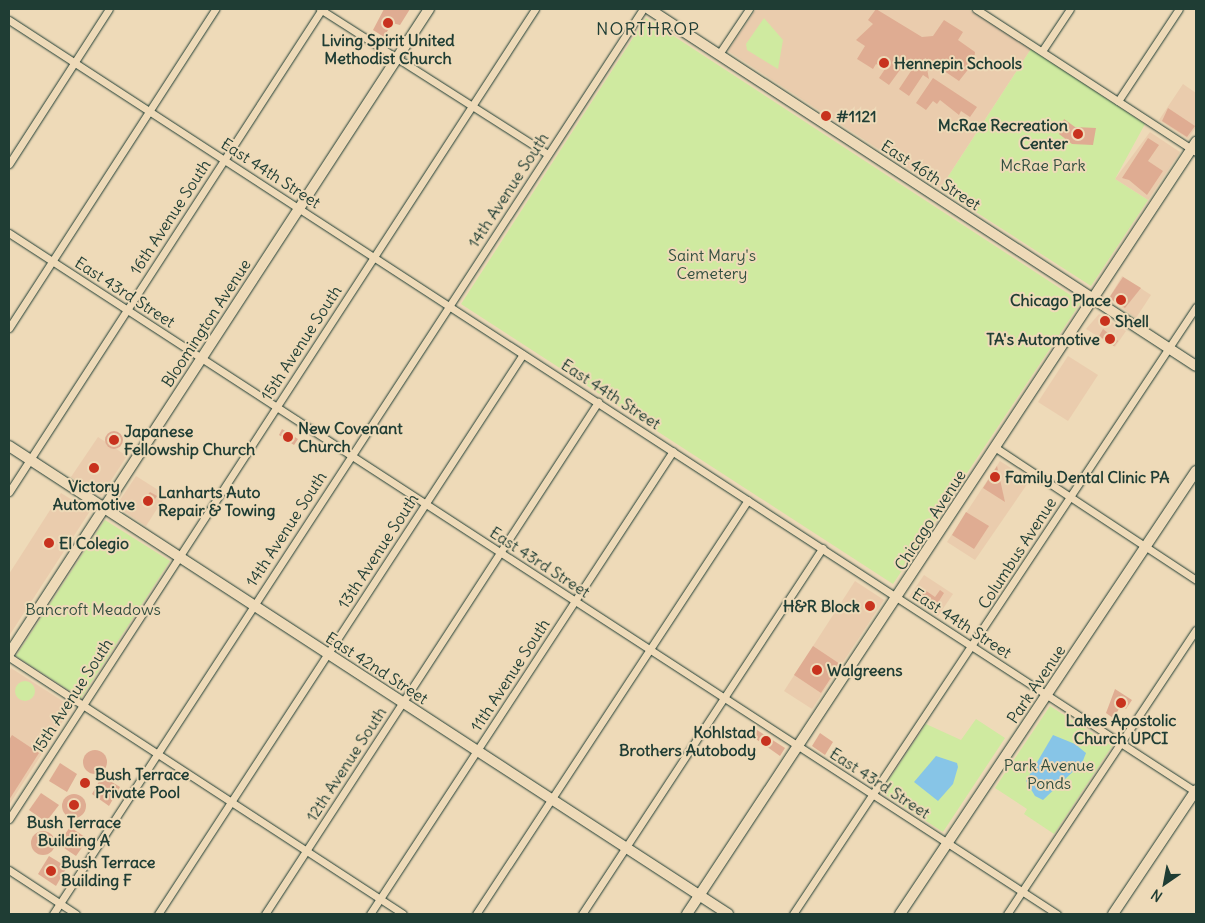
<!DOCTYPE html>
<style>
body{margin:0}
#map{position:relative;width:1205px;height:923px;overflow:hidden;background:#eedab8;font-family:Delius,sans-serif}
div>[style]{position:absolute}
.built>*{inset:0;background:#eaccad}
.green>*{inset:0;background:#cfeaa0}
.round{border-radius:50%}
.water>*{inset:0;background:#87c5e7}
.building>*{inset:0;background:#dfac92}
.roads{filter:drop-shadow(0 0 1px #1f3d34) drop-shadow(0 0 1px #1f3d34)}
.street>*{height:7px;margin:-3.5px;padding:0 3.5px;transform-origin:3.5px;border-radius:3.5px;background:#eedab8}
.secondary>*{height:10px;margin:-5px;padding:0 5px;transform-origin:5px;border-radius:5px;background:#eedab8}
.dots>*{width:14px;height:14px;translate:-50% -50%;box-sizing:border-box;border:2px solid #eedab8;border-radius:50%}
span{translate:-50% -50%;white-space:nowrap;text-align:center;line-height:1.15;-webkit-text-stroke:4px #eedab8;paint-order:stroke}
.poi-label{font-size:16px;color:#1f3d34;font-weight:700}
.left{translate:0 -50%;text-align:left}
.right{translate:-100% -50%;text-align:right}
.park-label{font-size:16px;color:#314e3f}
.street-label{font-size:16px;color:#1f3d34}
.neighbourhood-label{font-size:18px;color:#1f3d34;letter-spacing:1px}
.frame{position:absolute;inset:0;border:10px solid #1f3d34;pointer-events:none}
.north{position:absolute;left:1140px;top:858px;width:50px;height:50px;-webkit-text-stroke:4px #eedab8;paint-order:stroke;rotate:213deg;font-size:14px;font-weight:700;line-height:20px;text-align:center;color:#1f3d34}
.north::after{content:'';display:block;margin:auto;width:18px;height:22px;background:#1f3d34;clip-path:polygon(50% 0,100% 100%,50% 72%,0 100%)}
</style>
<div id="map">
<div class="built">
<div style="clip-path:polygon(756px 9px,968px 9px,1031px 49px,940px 189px,728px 51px)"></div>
<div style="clip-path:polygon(1183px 84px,1196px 93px,1196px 127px,1188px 139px,1159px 120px)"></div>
<div style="clip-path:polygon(1150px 132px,1180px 152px,1148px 200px,1115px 179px)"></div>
<div style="clip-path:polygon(1122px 276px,1151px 295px,1136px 318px,1109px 298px)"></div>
<div style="clip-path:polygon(1099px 314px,1126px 331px,1115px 347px,1086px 329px)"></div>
<div style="clip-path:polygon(1068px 356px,1098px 375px,1068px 421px,1038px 402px)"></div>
<div style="clip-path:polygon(98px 437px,127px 456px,101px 496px,71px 477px)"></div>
<div style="clip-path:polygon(1000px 461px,1030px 480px,975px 560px,947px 542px)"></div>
<div style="clip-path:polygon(136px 476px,166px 495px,146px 526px,116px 506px)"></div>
<div style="clip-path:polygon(61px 493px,90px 511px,9px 636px,9px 574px)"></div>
<div style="clip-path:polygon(924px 575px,953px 594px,938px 616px,909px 597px)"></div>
<div style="clip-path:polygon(855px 581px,884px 600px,812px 709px,784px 691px)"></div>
<div style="clip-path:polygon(11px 668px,72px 707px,9px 805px,9px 672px)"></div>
</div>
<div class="green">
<div style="clip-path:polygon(646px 18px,1081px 302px,893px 584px,461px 304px)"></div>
<div style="clip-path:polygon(764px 18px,783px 40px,778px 69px,747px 50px,746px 44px)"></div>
<div style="clip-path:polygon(1031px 49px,1145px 124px,1115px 179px,1148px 200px,1091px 286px,940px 189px)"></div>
<div style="clip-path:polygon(105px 520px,170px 561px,81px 698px,16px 656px)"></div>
<div class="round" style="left:15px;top:681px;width:20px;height:20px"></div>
<div style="clip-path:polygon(1050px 706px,1112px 746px,1054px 834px,1024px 814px,1027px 809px,995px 788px)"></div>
<div style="clip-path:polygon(976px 719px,1005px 738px,943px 832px,881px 792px,926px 724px,961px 740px)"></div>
</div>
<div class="water">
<div style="clip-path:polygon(1053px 735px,1075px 744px,1086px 753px,1082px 763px,1043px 800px,1035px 796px,1026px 781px)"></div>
<div style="clip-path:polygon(936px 756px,957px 763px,958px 767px,953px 784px,938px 801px,914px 782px)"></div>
</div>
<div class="building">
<div style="clip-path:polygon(384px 9px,410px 9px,400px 25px,392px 23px,384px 37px,373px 30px)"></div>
<div style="clip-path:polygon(876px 9px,922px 37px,933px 36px,944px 20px,963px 32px,958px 40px,975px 52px,974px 62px,959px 81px,925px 58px,929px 79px,923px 75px,909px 96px,899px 89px,913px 68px,905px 63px,889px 85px,879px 78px,885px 69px,876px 64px,873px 69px,857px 59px,865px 46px,856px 40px,873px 24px,868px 20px)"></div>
<div style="clip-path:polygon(933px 78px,977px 107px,970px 117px,961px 111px,959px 115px,940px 100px,937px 104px,933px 101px,926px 110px,916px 103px)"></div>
<div style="clip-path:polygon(1168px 108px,1195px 126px,1187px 137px,1162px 121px)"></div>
<div style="clip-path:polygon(1064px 119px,1075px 127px,1096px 128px,1093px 145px,1072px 144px,1059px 134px)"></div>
<div style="clip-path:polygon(1148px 138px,1159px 145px,1148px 161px,1163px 171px,1147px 195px,1129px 180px,1122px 178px)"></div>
<div style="clip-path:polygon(1123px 277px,1141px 288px,1125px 308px,1109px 298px)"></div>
<div style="clip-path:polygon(1103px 329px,1118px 341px,1114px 346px,1099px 336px)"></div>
<div style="clip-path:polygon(282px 429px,298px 439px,294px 445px,279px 435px)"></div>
<div class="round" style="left:105px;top:431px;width:18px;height:18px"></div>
<div style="clip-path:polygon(997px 466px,1005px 502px,983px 488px)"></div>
<div style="clip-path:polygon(150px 492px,157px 496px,149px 508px,141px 503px)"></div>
<div style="clip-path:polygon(966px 512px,989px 526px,974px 549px,952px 535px)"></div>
<div style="clip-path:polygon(922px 588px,935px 597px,940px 590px,944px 593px,934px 609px,916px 597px)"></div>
<div style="clip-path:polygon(813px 646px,840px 664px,821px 693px,794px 675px)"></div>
<div style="clip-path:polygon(1115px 689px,1132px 700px,1126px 709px,1121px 706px,1113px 718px,1106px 713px)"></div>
<div style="clip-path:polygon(757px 730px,785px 748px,780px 756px,753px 737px)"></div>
<div style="clip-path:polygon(820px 733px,833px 742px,825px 755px,812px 746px)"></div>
<div style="clip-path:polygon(12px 735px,39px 753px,9px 800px,9px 740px)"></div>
<div class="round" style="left:83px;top:750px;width:24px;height:24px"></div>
<div style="clip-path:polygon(60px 763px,77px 774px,67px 792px,49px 781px)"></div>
<div style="clip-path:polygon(102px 776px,120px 787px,109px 806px,92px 794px)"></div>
<div style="clip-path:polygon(41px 793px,59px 805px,46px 822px,29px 810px)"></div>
<div class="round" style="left:62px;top:794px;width:24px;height:24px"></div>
<div style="clip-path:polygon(70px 827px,88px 839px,76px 856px,58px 844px)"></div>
<div class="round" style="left:31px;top:831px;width:24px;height:24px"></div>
<div style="clip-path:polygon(49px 856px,67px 867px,56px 886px,38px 874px)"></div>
</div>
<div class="roads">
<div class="street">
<div style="left:320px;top:9px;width:270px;rotate:32.5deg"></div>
<div style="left:976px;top:9px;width:262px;rotate:33deg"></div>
<div style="left:9px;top:20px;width:1416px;rotate:33.04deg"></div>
<div style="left:1042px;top:51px;width:50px;rotate:-56.3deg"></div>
<div style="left:719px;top:54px;width:54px;rotate:-56.3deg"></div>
<div style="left:1118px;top:101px;width:110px;rotate:-56.5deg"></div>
<div style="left:9px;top:164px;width:184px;rotate:-57.2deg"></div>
<div style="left:9px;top:233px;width:1250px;rotate:33.02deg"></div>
<div style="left:9px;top:328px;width:380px;rotate:-57.1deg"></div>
<div style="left:996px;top:448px;width:240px;rotate:33.4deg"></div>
<div style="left:9px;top:492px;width:576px;rotate:-57.06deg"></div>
<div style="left:9px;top:657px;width:470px;rotate:33.1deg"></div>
<div style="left:9px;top:819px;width:966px;rotate:-57deg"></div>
<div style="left:9px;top:870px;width:80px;rotate:33.3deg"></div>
<div style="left:53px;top:914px;width:1080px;rotate:-56.9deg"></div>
<div style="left:158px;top:914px;width:668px;rotate:-56.9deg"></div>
<div style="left:265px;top:914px;width:611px;rotate:-56.96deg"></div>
<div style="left:370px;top:914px;width:553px;rotate:-56.8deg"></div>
<div style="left:476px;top:914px;width:495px;rotate:-56.7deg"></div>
<div style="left:582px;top:914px;width:438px;rotate:-56.7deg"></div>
<div style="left:793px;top:914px;width:729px;rotate:-56.42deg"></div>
<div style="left:1007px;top:914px;width:341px;rotate:-56.4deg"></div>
</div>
<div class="secondary">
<div style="left:649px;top:9px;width:653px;rotate:33.13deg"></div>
<div style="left:9px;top:446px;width:858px;rotate:33.06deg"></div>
<div style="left:9px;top:654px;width:770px;rotate:-56.93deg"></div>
<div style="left:687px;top:914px;width:925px;rotate:-56.6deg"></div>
<div style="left:900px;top:914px;width:533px;rotate:-56.25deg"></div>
<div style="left:1113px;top:914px;width:149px;rotate:-56.2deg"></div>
</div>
</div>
<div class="dots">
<div style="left:388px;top:23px;background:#c8321e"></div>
<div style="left:884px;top:63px;background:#c8321e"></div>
<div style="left:826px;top:116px;background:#c8321e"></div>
<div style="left:1078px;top:134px;background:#c8321e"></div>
<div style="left:1121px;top:300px;background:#c8321e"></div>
<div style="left:1105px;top:321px;background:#c8321e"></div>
<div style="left:1110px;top:339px;background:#c8321e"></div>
<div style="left:288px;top:437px;background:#c8321e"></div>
<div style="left:114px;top:440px;background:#c8321e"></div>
<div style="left:94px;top:468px;background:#c8321e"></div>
<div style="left:995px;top:477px;background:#c8321e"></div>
<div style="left:148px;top:501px;background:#c8321e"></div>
<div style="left:49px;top:543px;background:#c8321e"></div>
<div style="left:870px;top:606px;background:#c8321e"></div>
<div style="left:817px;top:670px;background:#c8321e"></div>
<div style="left:1121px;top:703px;background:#c8321e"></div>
<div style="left:766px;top:741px;background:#c8321e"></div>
<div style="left:85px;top:783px;background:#c8321e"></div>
<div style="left:74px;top:805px;background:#c8321e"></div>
<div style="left:51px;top:871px;background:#c8321e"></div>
</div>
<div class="poi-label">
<span style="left:388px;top:49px">Living Spirit United<br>Methodist Church</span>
<span class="left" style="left:894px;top:63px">Hennepin Schools</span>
<span class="left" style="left:836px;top:116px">#1121</span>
<span class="right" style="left:1068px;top:134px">McRae Recreation<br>Center</span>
<span class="right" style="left:1111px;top:300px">Chicago Place</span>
<span class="left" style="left:1115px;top:321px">Shell</span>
<span class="right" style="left:1100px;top:339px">TA's Automotive</span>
<span class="left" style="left:298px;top:437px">New Covenant<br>Church</span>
<span class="left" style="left:124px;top:440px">Japanese<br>Fellowship Church</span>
<span class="left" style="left:1005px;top:477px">Family Dental Clinic PA</span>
<span style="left:94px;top:495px">Victory<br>Automotive</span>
<span class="left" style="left:158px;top:501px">Lanharts Auto<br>Repair &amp; Towing</span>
<span class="left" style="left:59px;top:543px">El Colegio</span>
<span class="right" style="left:860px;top:606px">H&amp;R Block</span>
<span class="left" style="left:827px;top:670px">Walgreens</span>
<span style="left:1121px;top:729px">Lakes Apostolic<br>Church UPCI</span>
<span class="right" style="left:756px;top:741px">Kohlstad<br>Brothers Autobody</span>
<span class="left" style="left:95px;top:783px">Bush Terrace<br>Private Pool</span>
<span style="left:74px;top:831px">Bush Terrace<br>Building A</span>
<span class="left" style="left:61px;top:871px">Bush Terrace<br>Building F</span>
</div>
<div class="park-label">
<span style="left:1043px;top:165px">McRae Park</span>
<span style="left:712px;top:264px">Saint Mary's<br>Cemetery</span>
<span style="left:93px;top:609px">Bancroft Meadows</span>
<span style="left:1049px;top:774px">Park Avenue<br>Ponds</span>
</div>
<div class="street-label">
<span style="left:271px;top:173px;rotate:33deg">East 44th Street</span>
<span style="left:931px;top:175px;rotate:33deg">East 46th Street</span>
<span style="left:508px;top:190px;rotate:-57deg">14th Avenue South</span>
<span style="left:170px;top:217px;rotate:-57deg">16th Avenue South</span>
<span style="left:125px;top:292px;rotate:33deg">East 43rd Street</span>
<span style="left:206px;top:323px;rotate:-57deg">Bloomington Avenue</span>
<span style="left:301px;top:343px;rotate:-57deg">15th Avenue South</span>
<span style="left:611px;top:394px;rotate:33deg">East 44th Street</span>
<span style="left:930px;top:520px;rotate:-57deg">Chicago Avenue</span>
<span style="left:286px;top:529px;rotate:-57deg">14th Avenue South</span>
<span style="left:378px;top:551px;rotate:-57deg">13th Avenue South</span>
<span style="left:1017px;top:553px;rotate:-57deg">Columbus Avenue</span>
<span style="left:540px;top:562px;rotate:33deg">East 43rd Street</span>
<span style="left:962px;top:623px;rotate:33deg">East 44th Street</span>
<span style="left:377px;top:668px;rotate:33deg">East 42nd Street</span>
<span style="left:510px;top:675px;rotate:-57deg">11th Avenue South</span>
<span style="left:1036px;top:684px;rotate:-56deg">Park Avenue</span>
<span style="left:72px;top:696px;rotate:-57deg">15th Avenue South</span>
<span style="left:346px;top:764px;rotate:-57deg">12th Avenue South</span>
<span style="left:880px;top:783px;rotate:33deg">East 43rd Street</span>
</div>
<div class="neighbourhood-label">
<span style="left:648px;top:29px">NORTHROP</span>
</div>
<div class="frame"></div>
<div class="north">N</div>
</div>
